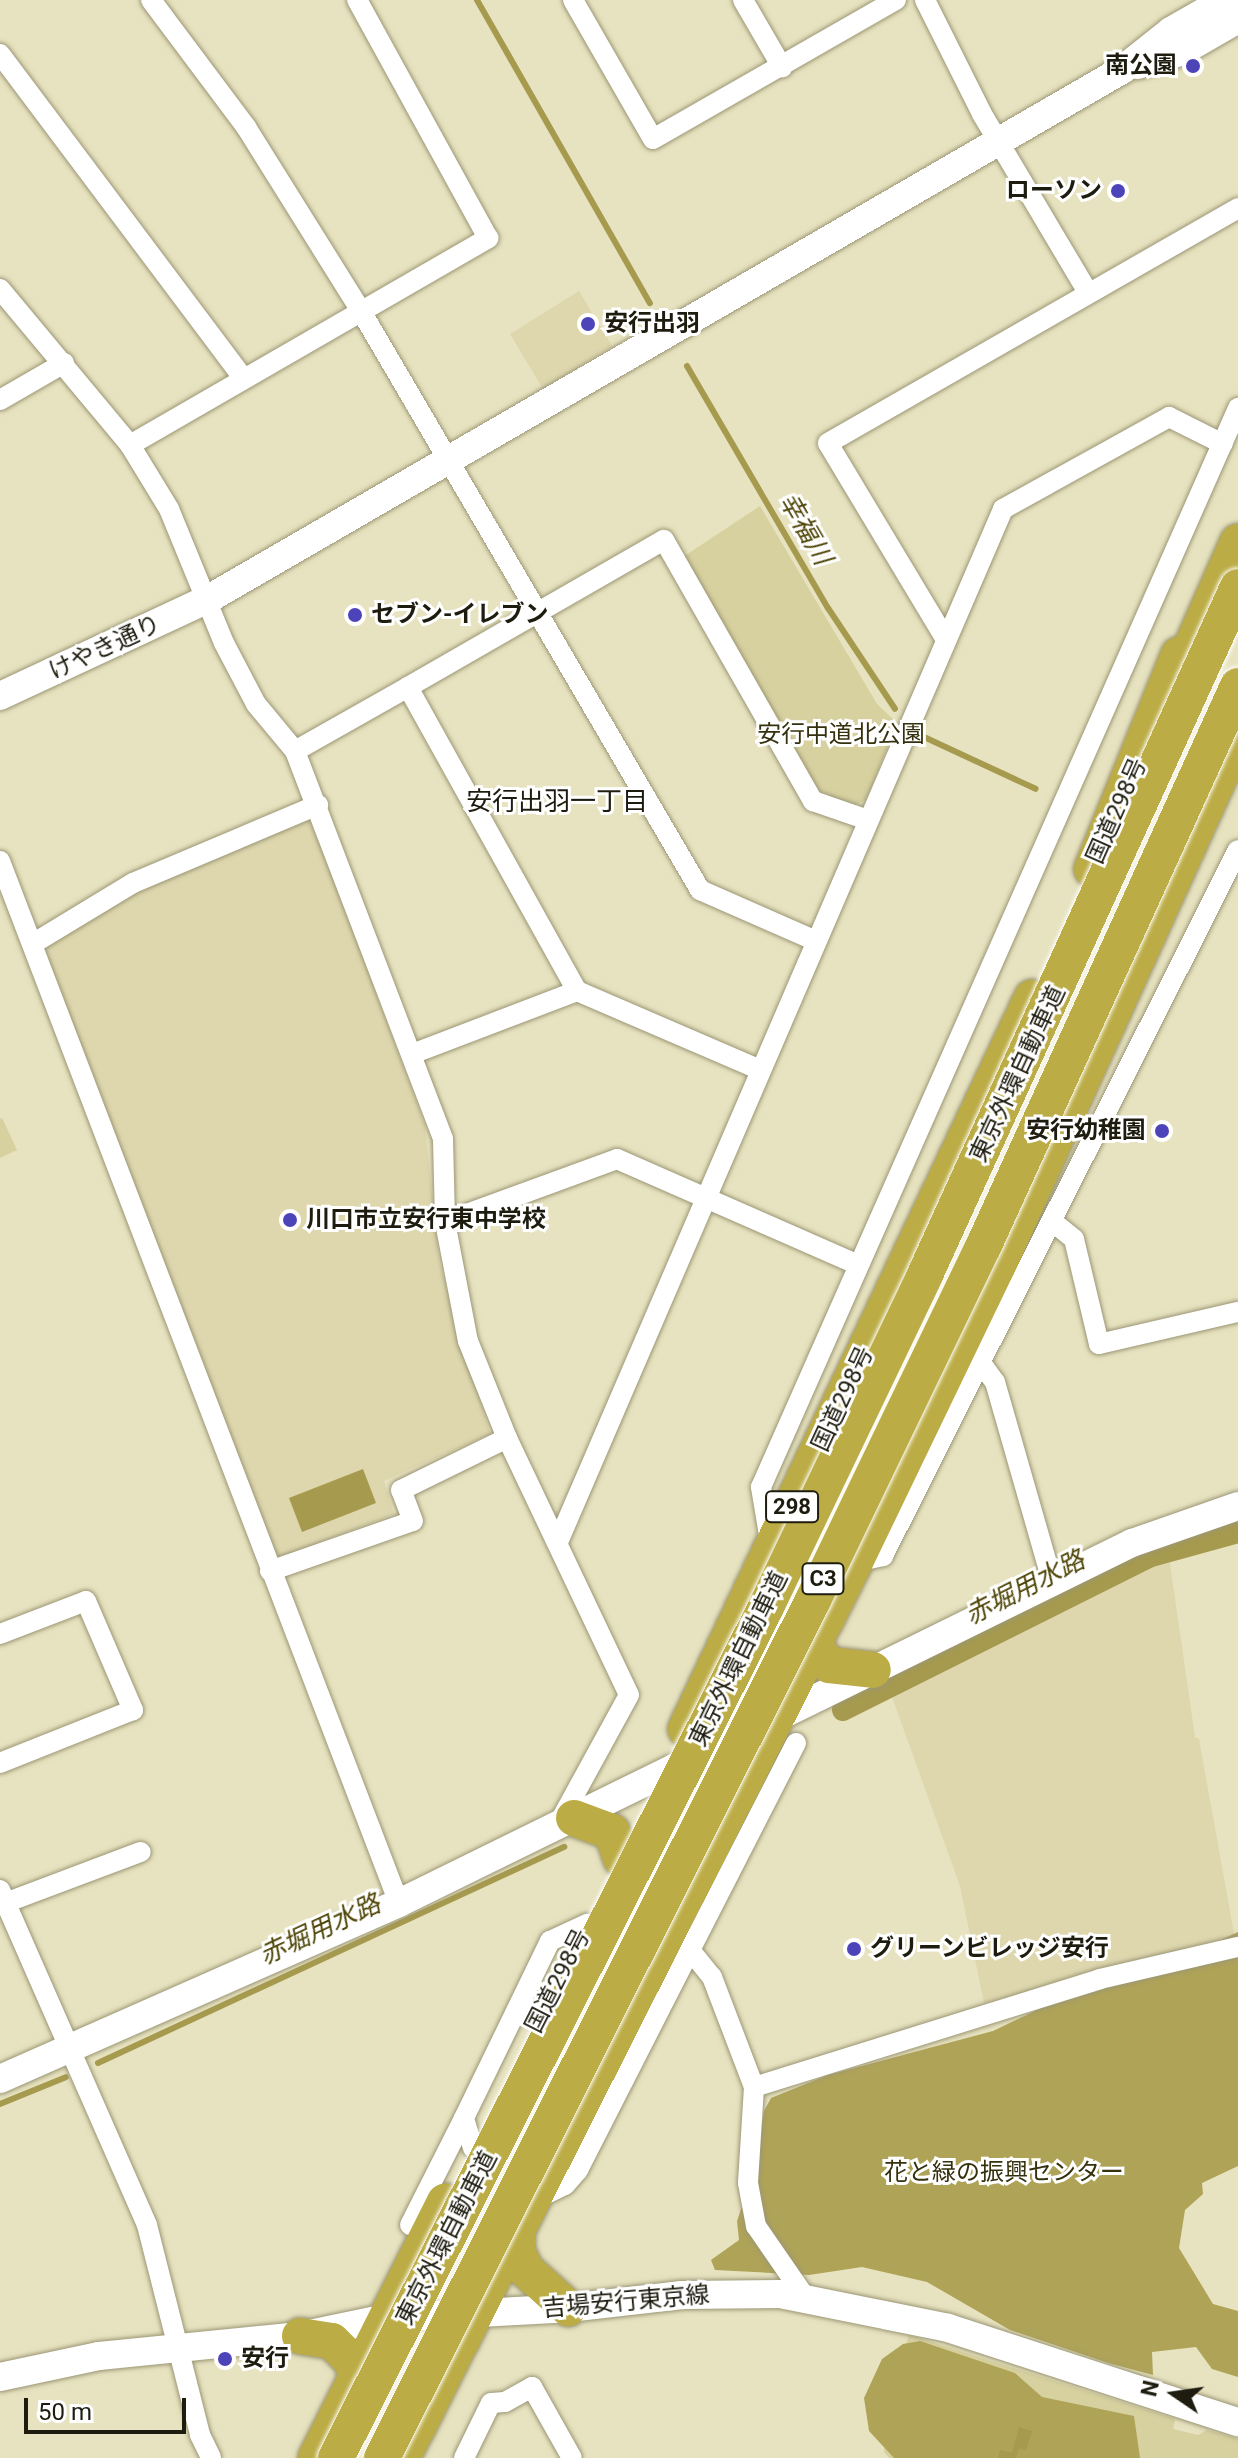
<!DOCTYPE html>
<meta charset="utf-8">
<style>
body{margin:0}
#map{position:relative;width:1238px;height:2458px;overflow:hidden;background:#e7e2bf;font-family:Roboto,"Noto Sans JP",sans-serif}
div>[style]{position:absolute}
.built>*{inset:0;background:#ded7ae}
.green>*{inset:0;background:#d7d09f}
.forest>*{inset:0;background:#afa358}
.water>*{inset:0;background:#a69a4f}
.stream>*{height:6px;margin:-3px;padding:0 3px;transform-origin:3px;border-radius:3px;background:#a69a4f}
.canal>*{height:22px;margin:-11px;padding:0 11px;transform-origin:11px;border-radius:11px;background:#a69a4f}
.roads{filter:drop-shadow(0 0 2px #9b9675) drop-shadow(0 0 2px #9b9675)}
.street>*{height:20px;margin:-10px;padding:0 10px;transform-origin:10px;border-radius:10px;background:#fff}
.secondary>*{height:28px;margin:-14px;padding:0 14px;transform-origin:14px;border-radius:14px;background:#fff}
.highway>*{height:36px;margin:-18px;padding:0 18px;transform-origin:18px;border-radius:18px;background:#bcac45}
.bridges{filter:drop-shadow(0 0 2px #fff) drop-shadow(0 0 2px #fff)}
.highway-bridge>*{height:36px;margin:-18px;padding:0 18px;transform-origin:18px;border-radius:18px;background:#bcac45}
.dots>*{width:22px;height:22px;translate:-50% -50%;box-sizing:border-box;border:4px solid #fff;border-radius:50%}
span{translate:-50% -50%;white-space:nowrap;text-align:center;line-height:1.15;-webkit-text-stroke:6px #fff;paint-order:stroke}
.shield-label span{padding:2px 6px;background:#fff;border:2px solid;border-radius:6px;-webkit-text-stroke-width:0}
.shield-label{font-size:22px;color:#1e1c0f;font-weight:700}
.poi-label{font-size:24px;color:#1e1c0f;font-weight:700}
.right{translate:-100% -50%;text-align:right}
.left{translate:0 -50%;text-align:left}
.street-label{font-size:24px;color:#1e1c0f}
.park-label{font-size:24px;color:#35300d}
.water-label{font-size:26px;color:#4e4506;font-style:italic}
.neighbourhood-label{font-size:26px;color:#1e1c0f}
.north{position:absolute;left:1134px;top:2354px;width:80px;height:80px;-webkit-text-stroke:6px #fff;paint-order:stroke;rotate:283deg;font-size:22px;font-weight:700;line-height:32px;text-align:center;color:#1e1c0f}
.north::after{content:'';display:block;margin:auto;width:28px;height:36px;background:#1e1c0f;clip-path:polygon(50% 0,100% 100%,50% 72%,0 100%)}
.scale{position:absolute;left:24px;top:2398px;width:162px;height:36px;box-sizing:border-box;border:4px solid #1e1c0f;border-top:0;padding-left:10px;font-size:24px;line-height:28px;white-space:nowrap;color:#1e1c0f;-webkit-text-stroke:6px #fff;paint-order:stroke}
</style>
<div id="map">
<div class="built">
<div style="clip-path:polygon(579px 291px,612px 346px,543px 389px,510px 334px)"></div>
<div style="clip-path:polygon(308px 819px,325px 854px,425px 1126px,439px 1261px,490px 1434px,384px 1481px,394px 1514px,273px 1560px,44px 958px,48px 946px,134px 894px)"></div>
<div style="clip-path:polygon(1169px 1557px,1195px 1737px,1199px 1739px,1235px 1939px,984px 2003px,960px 1886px,892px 1697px,1101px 1584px)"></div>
</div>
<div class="green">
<div style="clip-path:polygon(760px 506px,877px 704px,897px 723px,866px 800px,853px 806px,818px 790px,683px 557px)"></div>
<div style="clip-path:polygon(2px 1118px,17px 1150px,0 1158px,0 1119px)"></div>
<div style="clip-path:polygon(909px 2335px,1175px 2419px,1173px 2429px,1198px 2435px,1207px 2430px,1238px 2439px,1238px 2458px,889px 2458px,884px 2452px,888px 2400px)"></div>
</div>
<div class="forest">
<div style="clip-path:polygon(1238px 1932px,1238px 2166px,1202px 2183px,1203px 2194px,1185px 2210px,1179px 2248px,1213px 2304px,1238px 2311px,1238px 2377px,1212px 2369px,1196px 2347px,1152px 2352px,1153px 2375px,1108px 2363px,1010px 2330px,927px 2282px,862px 2267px,809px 2275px,715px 2270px,711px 2260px,739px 2240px,737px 2221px,755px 2170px,764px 2111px,771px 2098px,828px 2075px,993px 2031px,1083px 1988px,1136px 1980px)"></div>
<div style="clip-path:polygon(920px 2341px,1015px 2373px,1042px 2397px,1134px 2416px,1140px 2458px,894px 2458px,869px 2431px,864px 2398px,882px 2359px,903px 2344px)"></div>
</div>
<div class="water">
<div style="clip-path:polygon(363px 1469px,376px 1503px,302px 1532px,289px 1498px)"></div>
<div style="clip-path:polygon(1019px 2427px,1032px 2431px,1026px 2450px,1019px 2449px,1016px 2458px,998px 2458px,1000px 2450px,1012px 2453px)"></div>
</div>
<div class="stream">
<div style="left:477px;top:0;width:349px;rotate:60.3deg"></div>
<div style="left:687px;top:366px;width:280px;rotate:59.8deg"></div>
<div style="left:828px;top:608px;width:121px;rotate:56.4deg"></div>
<div style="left:924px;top:737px;width:123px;rotate:24.9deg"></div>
<div style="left:98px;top:2063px;width:514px;rotate:-24.87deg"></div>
<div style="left:0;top:2104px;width:71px;rotate:-22.2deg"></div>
</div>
<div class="canal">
<div style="left:843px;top:1710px;width:341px;rotate:-26.6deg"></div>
<div style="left:1148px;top:1557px;width:93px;rotate:-15.5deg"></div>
</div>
<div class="roads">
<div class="street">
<div style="left:151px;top:0;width:159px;rotate:53.2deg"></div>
<div style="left:246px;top:127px;width:217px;rotate:58deg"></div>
<div style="left:361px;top:311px;width:671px;rotate:59.65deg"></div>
<div style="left:700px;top:890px;width:127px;rotate:23.7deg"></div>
<div style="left:573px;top:0;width:160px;rotate:60.1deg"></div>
<div style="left:653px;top:139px;width:280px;rotate:-29.8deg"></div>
<div style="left:743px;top:0;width:78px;rotate:59.8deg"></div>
<div style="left:925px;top:0;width:127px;rotate:63.4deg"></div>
<div style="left:982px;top:114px;width:206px;rotate:59.3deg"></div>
<div style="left:0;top:54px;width:406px;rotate:53.1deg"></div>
<div style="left:0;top:289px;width:203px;rotate:50.2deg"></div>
<div style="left:130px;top:445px;width:75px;rotate:58.6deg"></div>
<div style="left:169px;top:509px;width:145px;rotate:67.7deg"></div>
<div style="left:224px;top:643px;width:69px;rotate:62.3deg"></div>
<div style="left:256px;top:704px;width:61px;rotate:50.3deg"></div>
<div style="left:295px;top:751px;width:415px;rotate:69.1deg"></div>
<div style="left:443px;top:1139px;width:83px;rotate:88.6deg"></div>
<div style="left:445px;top:1222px;width:183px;rotate:-20.1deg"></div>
<div style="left:617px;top:1159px;width:261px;rotate:23.7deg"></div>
<div style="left:0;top:400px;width:74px;rotate:-30deg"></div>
<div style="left:130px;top:445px;width:414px;rotate:-30deg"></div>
<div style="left:488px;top:238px;width:272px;rotate:-118.8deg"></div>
<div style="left:945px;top:638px;width:227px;rotate:-121deg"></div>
<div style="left:828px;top:443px;width:473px;rotate:-29.8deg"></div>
<div style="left:295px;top:751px;width:130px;rotate:-29.5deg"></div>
<div style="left:0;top:861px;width:1116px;rotate:69.05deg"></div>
<div style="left:34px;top:943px;width:116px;rotate:-31.2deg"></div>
<div style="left:133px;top:883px;width:201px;rotate:-22.9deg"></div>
<div style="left:577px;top:991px;width:348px;rotate:-119.1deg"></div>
<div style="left:408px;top:687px;width:295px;rotate:-29.9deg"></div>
<div style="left:664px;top:540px;width:301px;rotate:60.3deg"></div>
<div style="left:813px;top:801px;width:58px;rotate:19.1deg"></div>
<div style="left:412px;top:1054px;width:177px;rotate:-20.9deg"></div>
<div style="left:577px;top:991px;width:199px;rotate:23.3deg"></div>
<div style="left:445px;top:1222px;width:121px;rotate:79.1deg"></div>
<div style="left:468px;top:1341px;width:105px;rotate:68.1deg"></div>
<div style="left:507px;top:1438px;width:284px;rotate:64.6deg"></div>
<div style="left:629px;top:1695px;width:146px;rotate:118.7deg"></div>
<div style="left:1053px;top:1222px;width:27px;rotate:39deg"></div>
<div style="left:1074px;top:1239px;width:108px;rotate:76.6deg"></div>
<div style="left:1099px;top:1344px;width:143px;rotate:-13deg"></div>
<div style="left:981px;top:1363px;width:24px;rotate:54deg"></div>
<div style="left:995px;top:1382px;width:207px;rotate:74deg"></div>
<div style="left:770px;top:1541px;width:55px;rotate:-99.5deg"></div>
<div style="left:761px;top:1487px;width:1180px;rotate:-66.15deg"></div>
<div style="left:558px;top:1542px;width:1125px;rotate:-66.69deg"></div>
<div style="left:1003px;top:509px;width:190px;rotate:-29deg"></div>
<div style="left:1169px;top:417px;width:60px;rotate:26.6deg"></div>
<div style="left:855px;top:1562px;width:29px;rotate:-12deg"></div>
<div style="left:883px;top:1556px;width:790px;rotate:-63.31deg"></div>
<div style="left:270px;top:1571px;width:151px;rotate:-19.3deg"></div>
<div style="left:413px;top:1521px;width:33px;rotate:-111deg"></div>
<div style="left:401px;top:1490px;width:118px;rotate:-26.1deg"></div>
<div style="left:0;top:1634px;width:92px;rotate:-21deg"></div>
<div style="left:86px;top:1601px;width:119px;rotate:66.7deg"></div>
<div style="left:133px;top:1710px;width:143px;rotate:158.3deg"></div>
<div style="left:796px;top:1743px;width:233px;rotate:117.1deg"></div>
<div style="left:690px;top:1950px;width:35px;rotate:51deg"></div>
<div style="left:712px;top:1977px;width:118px;rotate:69.1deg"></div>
<div style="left:754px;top:2087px;width:96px;rotate:93.6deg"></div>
<div style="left:748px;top:2183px;width:44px;rotate:79.5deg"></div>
<div style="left:756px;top:2226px;width:86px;rotate:55.4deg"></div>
<div style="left:0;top:1890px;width:366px;rotate:66.3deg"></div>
<div style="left:147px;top:2225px;width:217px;rotate:75.8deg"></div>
<div style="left:200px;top:2435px;width:25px;rotate:64deg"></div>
<div style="left:5px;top:1903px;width:145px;rotate:-20.6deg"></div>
<div style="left:754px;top:2087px;width:362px;rotate:-17.3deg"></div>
<div style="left:1100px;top:1979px;width:142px;rotate:-13.1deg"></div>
<div style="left:473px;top:2148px;width:31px;rotate:-107deg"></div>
<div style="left:464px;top:2118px;width:197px;rotate:-64.1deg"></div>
<div style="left:550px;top:1941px;width:41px;rotate:-24.7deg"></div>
<div style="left:534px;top:2200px;width:34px;rotate:-26deg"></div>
<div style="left:565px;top:2185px;width:20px;rotate:-49deg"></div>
<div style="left:578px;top:2170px;width:247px;rotate:-63deg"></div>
<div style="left:690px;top:1950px;width:11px;rotate:-90deg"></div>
<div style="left:410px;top:2225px;width:120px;rotate:-63.2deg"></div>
<div style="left:464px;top:2458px;width:61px;rotate:-63.9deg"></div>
<div style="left:491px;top:2403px;width:14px;rotate:-4deg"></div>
<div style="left:505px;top:2402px;width:31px;rotate:-29deg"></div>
<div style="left:532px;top:2387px;width:81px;rotate:60.6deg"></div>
</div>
<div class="secondary">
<div style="left:1138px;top:65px;width:47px;rotate:-17.3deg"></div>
<div style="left:1183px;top:51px;width:64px;rotate:-30.2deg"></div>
<div style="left:0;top:696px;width:232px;rotate:-25deg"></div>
<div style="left:210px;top:598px;width:1054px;rotate:-30.07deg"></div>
<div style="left:1122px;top:70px;width:63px;rotate:-38.5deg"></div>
<div style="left:1171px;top:31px;width:62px;rotate:-29.9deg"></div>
<div style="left:0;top:2079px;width:436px;rotate:-23.8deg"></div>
<div style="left:399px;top:1903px;width:817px;rotate:-26.16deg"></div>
<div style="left:1132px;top:1543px;width:112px;rotate:-19.2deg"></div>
<div style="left:0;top:2377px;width:101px;rotate:-12deg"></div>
<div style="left:99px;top:2356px;width:202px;rotate:-5.7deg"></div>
<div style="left:300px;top:2336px;width:88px;rotate:-11.8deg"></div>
<div style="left:386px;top:2318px;width:182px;rotate:-3.1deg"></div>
<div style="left:568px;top:2308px;width:115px;rotate:-6.5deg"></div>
<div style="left:682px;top:2295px;width:98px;rotate:-0.6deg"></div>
<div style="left:780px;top:2294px;width:171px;rotate:11.4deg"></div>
<div style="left:948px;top:2328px;width:305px;rotate:18deg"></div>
</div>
<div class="highway">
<div style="left:1176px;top:682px;width:153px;rotate:-66.1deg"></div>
<div style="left:1092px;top:869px;width:231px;rotate:-67.9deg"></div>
<div style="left:813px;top:1644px;width:26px;rotate:53deg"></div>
<div style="left:829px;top:1665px;width:44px;rotate:6.5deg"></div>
<div style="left:686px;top:1729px;width:809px;rotate:-64.67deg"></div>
<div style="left:574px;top:1818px;width:40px;rotate:20.2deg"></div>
<div style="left:612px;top:1832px;width:28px;rotate:71deg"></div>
<div style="left:517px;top:2231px;width:20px;rotate:90deg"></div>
<div style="left:517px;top:2251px;width:21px;rotate:65deg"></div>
<div style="left:526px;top:2270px;width:57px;rotate:42.1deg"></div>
<div style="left:300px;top:2336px;width:32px;rotate:9deg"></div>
<div style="left:332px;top:2341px;width:30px;rotate:45deg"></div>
<div style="left:353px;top:2362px;width:16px;rotate:79deg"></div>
<div style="left:316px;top:2458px;width:287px;rotate:-63.3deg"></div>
<div style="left:402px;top:2458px;width:1004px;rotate:-63.18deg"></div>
<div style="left:855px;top:1562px;width:332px;rotate:-64.3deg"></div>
<div style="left:999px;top:1263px;width:579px;rotate:-65.61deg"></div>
</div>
</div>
<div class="bridges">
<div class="highway-bridge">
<div style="left:336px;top:2458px;width:953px;rotate:-63.19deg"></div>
<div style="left:766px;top:1607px;width:366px;rotate:-64.4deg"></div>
<div style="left:924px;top:1277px;width:758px;rotate:-65.53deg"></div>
<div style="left:382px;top:2458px;width:960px;rotate:-63.33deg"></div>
<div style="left:813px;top:1600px;width:394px;rotate:-64.3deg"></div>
<div style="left:984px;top:1245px;width:614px;rotate:-65.56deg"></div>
</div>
</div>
<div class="dots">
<div style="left:1193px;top:66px;background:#4d44ba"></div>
<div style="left:1118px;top:191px;background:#4d44ba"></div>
<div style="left:588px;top:324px;background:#4d44ba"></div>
<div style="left:355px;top:615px;background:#4d44ba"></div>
<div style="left:1162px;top:1131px;background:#4d44ba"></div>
<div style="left:290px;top:1220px;background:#4d44ba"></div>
<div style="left:854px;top:1949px;background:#4d44ba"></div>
<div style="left:225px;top:2359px;background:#4d44ba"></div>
</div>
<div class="shield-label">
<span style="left:792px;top:1507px">298</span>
<span style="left:823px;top:1579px">C3</span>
</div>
<div class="poi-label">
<span class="right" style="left:1177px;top:66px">南公園</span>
<span class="right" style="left:1102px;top:191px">ローソン</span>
<span class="left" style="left:604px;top:324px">安行出羽</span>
<span class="left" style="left:371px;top:615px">セブン-イレブン</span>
<span class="right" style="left:1146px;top:1131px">安行幼稚園</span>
<span class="left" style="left:306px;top:1220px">川口市立安行東中学校</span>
<span class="left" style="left:870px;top:1949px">グリーンビレッジ安行</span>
<span class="left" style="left:241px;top:2359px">安行</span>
</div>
<div class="street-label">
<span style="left:105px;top:648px;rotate:-25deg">けやき通り</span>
<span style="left:1117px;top:811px;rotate:-66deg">国道298号</span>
<span style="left:1018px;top:1074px;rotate:-65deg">東京外環自動車道</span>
<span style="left:843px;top:1399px;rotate:-65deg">国道298号</span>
<span style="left:739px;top:1659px;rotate:-64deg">東京外環自動車道</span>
<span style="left:558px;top:1981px;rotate:-63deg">国道298号</span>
<span style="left:447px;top:2238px;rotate:-63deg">東京外環自動車道</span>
<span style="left:626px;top:2302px;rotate:-5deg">吉場安行東京線</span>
</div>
<div class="park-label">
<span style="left:841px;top:735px">安行中道北公園</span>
<span style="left:1004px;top:2173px">花と緑の振興センター</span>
</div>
<div class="water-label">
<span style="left:805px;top:529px;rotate:60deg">幸福川</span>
<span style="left:1025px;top:1588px;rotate:-27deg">赤堀用水路</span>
<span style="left:320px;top:1930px;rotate:-25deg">赤堀用水路</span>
</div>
<div class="neighbourhood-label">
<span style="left:557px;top:802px">安行出羽一丁目</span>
</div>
<div class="north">N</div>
<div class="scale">50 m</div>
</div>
